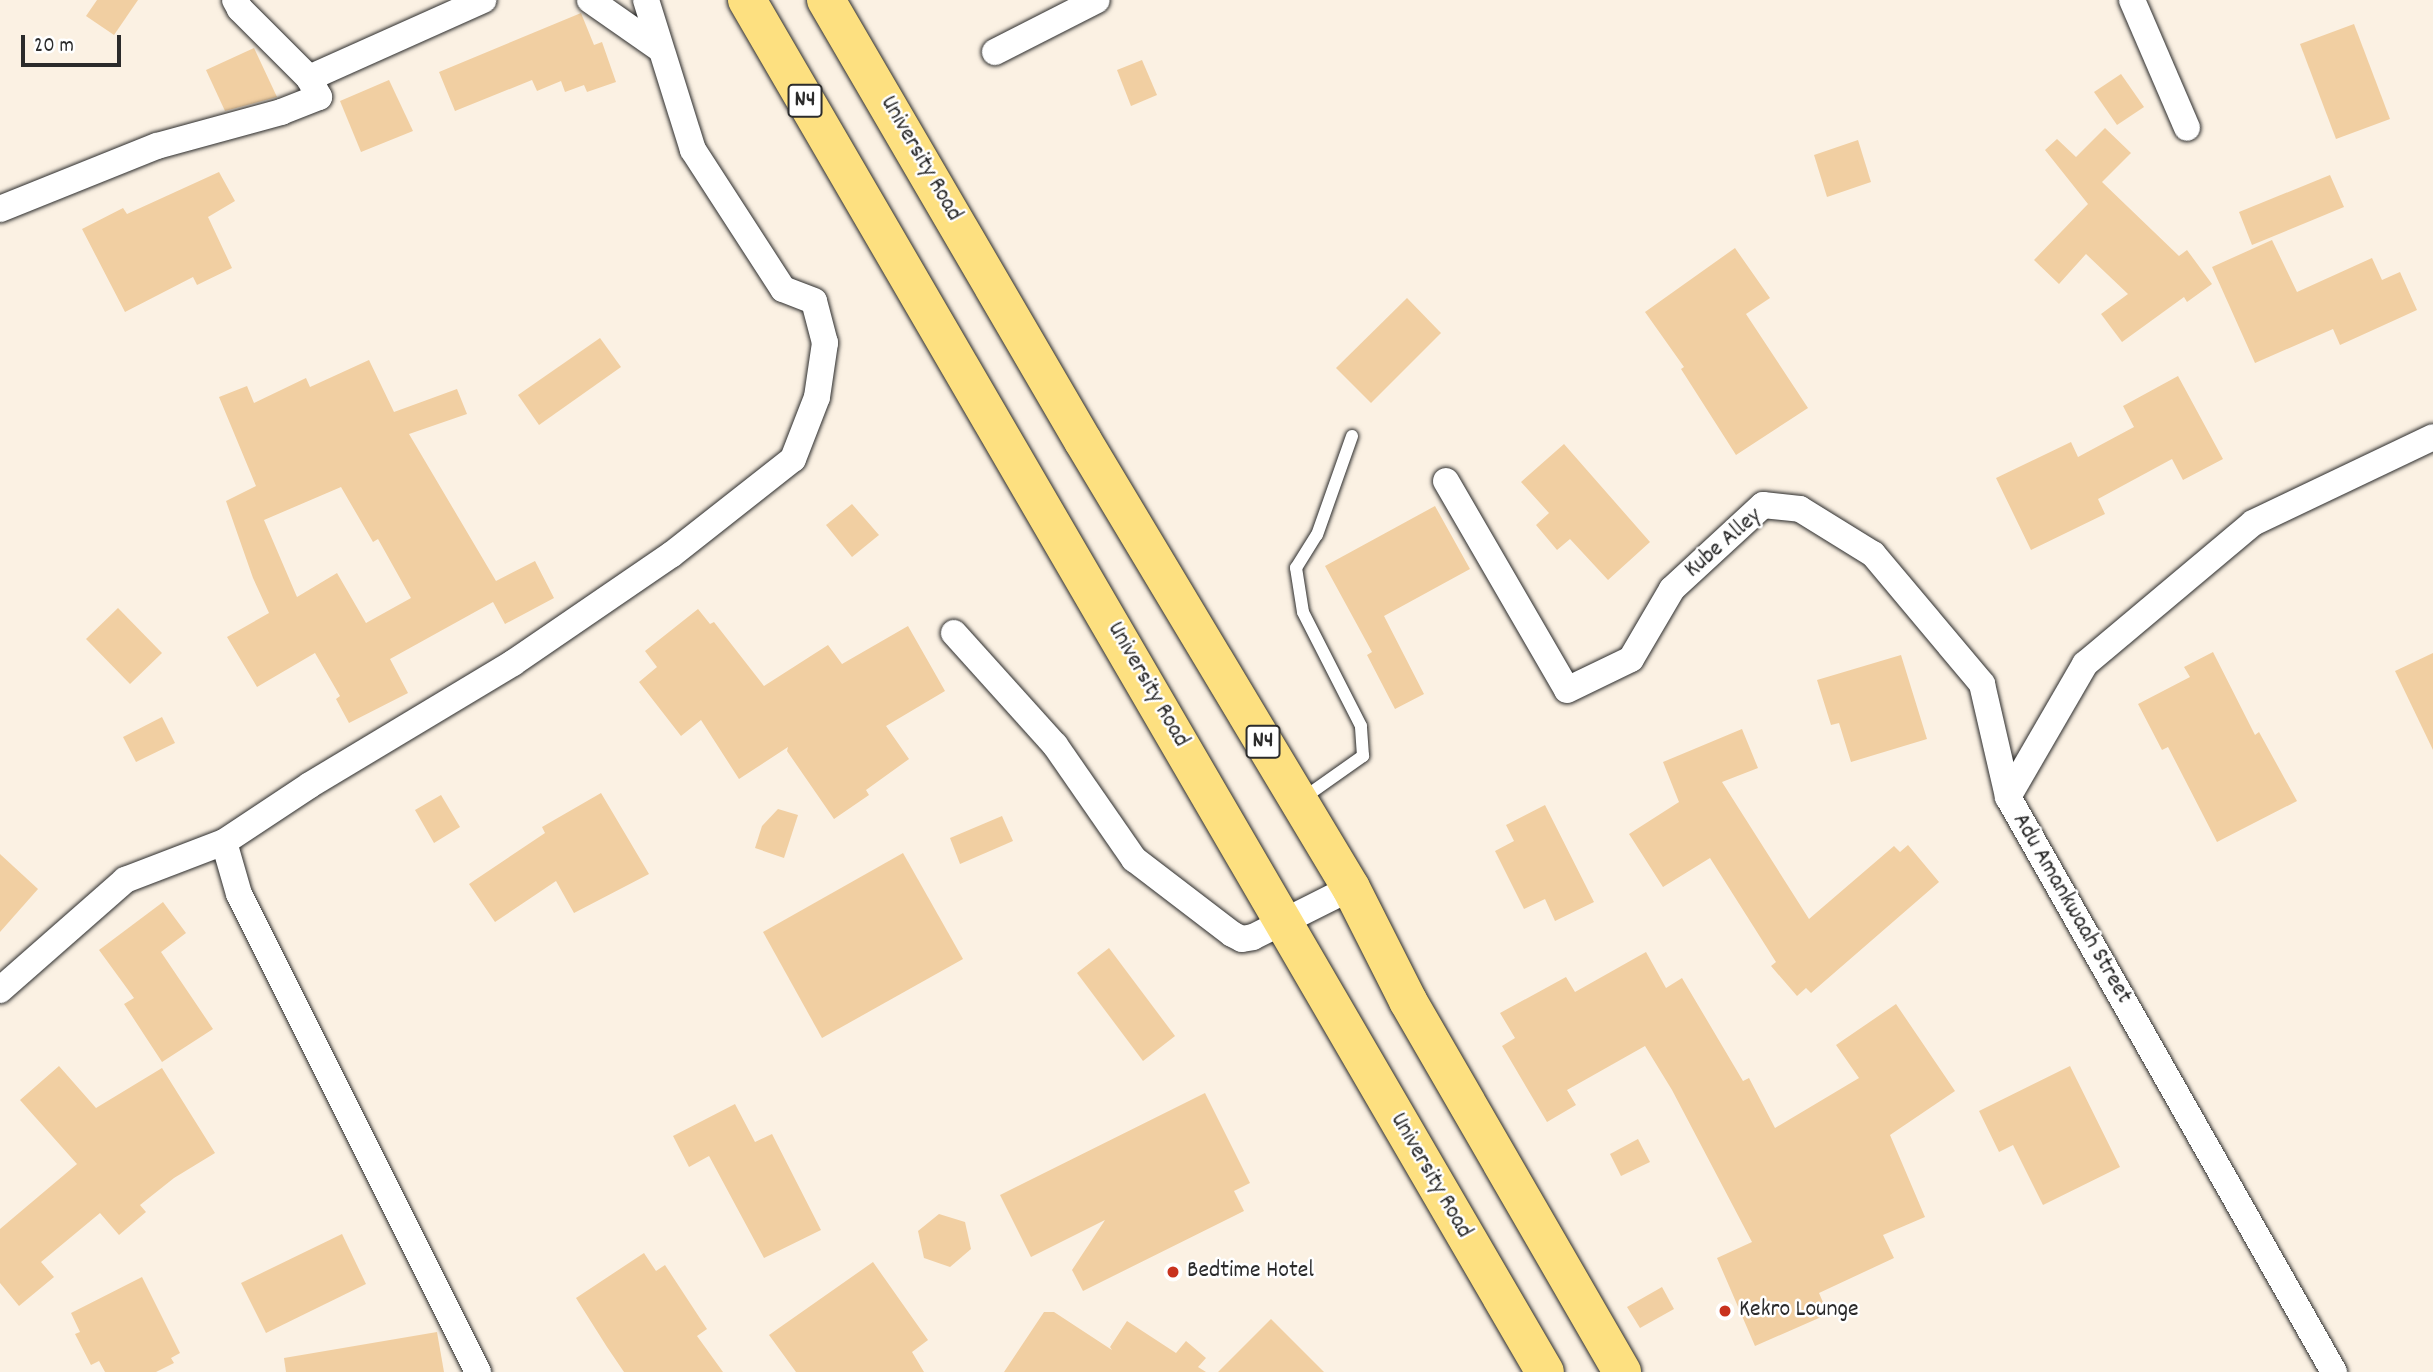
<!DOCTYPE html>
<style>
body{margin:0}
#map{position:relative;width:2433px;height:1372px;overflow:hidden;background:#fbf1e3;font-family:Dekko,sans-serif}
div>[style]{position:absolute}
.building>*{inset:0;background:#f1cfa2}
.roads{filter:drop-shadow(0 0 2px #2b2b2b) drop-shadow(0 0 2px #2b2b2b)}
.lane>*{height:12px;margin:-6px;padding:0 6px;transform-origin:6px;border-radius:6px;background:#fff}
.street>*{height:26px;margin:-13px;padding:0 13px;transform-origin:13px;border-radius:13px;background:#fff}
.highway>*{height:38px;margin:-19px;padding:0 19px;transform-origin:19px;border-radius:19px;background:#fde080}
.dots>*{width:19px;height:19px;translate:-50% -50%;box-sizing:border-box;border:4px solid #fff;border-radius:50%}
span{translate:-50% -50%;white-space:nowrap;text-align:center;line-height:1.15;-webkit-text-stroke:5px #fff;paint-order:stroke}
.shield-label span{padding:2px 5px;background:#fff;border:2px solid;border-radius:5px;-webkit-text-stroke-width:0}
.shield-label{font-size:23px;color:#2b2b2b;font-weight:700}
.street-label{font-size:24px;color:#2b2b2b}
.poi-label{font-size:24px;color:#2b2b2b}
.left{translate:0 -50%;text-align:left}
.scale{position:absolute;left:21px;top:35px;width:100px;height:32px;box-sizing:border-box;border:4px solid #2b2b2b;border-top:0;padding-left:9px;font-size:21px;line-height:24px;white-space:nowrap;color:#2b2b2b;-webkit-text-stroke:5px #fff;paint-order:stroke}
</style>
<div id="map">
<div class="building">
<div style="clip-path:polygon(97px 0,138px 0,114px 35px,86px 16px)"></div>
<div style="clip-path:polygon(581px 13px,594px 45px,602px 42px,616px 82px,587px 92px,584px 85px,565px 92px,561px 81px,537px 91px,532px 80px,455px 111px,439px 72px)"></div>
<div style="clip-path:polygon(2354px 24px,2390px 119px,2336px 139px,2300px 44px)"></div>
<div style="clip-path:polygon(254px 48px,277px 97px,225px 111px,206px 70px)"></div>
<div style="clip-path:polygon(1142px 60px,1157px 95px,1131px 106px,1117px 70px)"></div>
<div style="clip-path:polygon(2121px 74px,2144px 107px,2117px 125px,2094px 92px)"></div>
<div style="clip-path:polygon(389px 80px,413px 131px,361px 152px,340px 101px)"></div>
<div style="clip-path:polygon(2105px 128px,2131px 153px,2102px 182px,2179px 256px,2187px 250px,2212px 284px,2187px 302px,2184px 297px,2122px 342px,2101px 314px,2128px 294px,2086px 254px,2059px 284px,2034px 260px,2088px 204px,2045px 150px,2057px 139px,2076px 157px)"></div>
<div style="clip-path:polygon(1858px 140px,1871px 182px,1827px 197px,1814px 155px)"></div>
<div style="clip-path:polygon(219px 172px,235px 201px,208px 217px,232px 268px,197px 285px,193px 277px,125px 312px,82px 229px,123px 208px,127px 214px)"></div>
<div style="clip-path:polygon(2330px 175px,2344px 207px,2252px 245px,2239px 212px)"></div>
<div style="clip-path:polygon(2272px 240px,2297px 292px,2372px 258px,2382px 280px,2400px 272px,2417px 310px,2340px 345px,2333px 329px,2255px 363px,2212px 267px)"></div>
<div style="clip-path:polygon(1735px 248px,1770px 298px,1746px 314px,1808px 408px,1736px 455px,1681px 369px,1684px 367px,1645px 312px)"></div>
<div style="clip-path:polygon(1407px 298px,1441px 333px,1371px 403px,1336px 368px)"></div>
<div style="clip-path:polygon(600px 338px,621px 367px,539px 425px,518px 395px)"></div>
<div style="clip-path:polygon(evenodd,369px 360px,394px 412px,457px 389px,467px 414px,409px 434px,496px 581px,535px 561px,554px 598px,505px 624px,493px 602px,390px 659px,408px 693px,349px 723px,336px 699px,340px 696px,315px 653px,257px 687px,227px 637px,269px 613px,253px 578px,226px 501px,256px 486px,219px 397px,247px 386px,254px 403px,306px 378px,310px 387px,369px 360px,341px 487px,373px 542px,378px 539px,411px 598px,366px 623px,337px 573px,297px 597px,264px 520px,341px 487px)"></div>
<div style="clip-path:polygon(2178px 376px,2223px 459px,2183px 480px,2172px 459px,2098px 499px,2105px 514px,2031px 550px,1996px 478px,2071px 442px,2078px 457px,2134px 427px,2123px 406px)"></div>
<div style="clip-path:polygon(1564px 444px,1650px 542px,1608px 580px,1570px 539px,1557px 550px,1536px 525px,1549px 513px,1521px 482px)"></div>
<div style="clip-path:polygon(852px 504px,879px 535px,852px 557px,826px 525px)"></div>
<div style="clip-path:polygon(1435px 506px,1470px 569px,1384px 616px,1424px 694px,1395px 709px,1367px 655px,1372px 652px,1325px 566px)"></div>
<div style="clip-path:polygon(118px 608px,162px 653px,130px 684px,86px 639px)"></div>
<div style="clip-path:polygon(698px 609px,710px 624px,714px 622px,764px 686px,828px 645px,842px 664px,908px 626px,945px 691px,886px 726px,909px 759px,866px 790px,869px 795px,834px 819px,787px 751px,788px 747px,739px 779px,701px 720px,681px 736px,639px 682px,657px 667px,645px 651px)"></div>
<div style="clip-path:polygon(2213px 652px,2255px 735px,2259px 732px,2297px 801px,2217px 842px,2168px 747px,2162px 750px,2138px 704px,2190px 677px,2184px 667px)"></div>
<div style="clip-path:polygon(2433px 653px,2433px 750px,2395px 671px)"></div>
<div style="clip-path:polygon(1901px 655px,1927px 739px,1851px 762px,1839px 723px,1831px 725px,1817px 680px)"></div>
<div style="clip-path:polygon(162px 717px,175px 743px,136px 762px,123px 737px)"></div>
<div style="clip-path:polygon(1742px 729px,1758px 768px,1722px 782px,1809px 919px,1894px 846px,1900px 852px,1908px 845px,1939px 882px,1811px 993px,1806px 988px,1797px 996px,1771px 966px,1776px 962px,1710px 858px,1663px 887px,1629px 834px,1679px 802px,1663px 762px)"></div>
<div style="clip-path:polygon(601px 793px,649px 874px,574px 913px,556px 881px,495px 922px,469px 884px,545px 833px,542px 827px)"></div>
<div style="clip-path:polygon(441px 795px,460px 827px,434px 843px,415px 810px)"></div>
<div style="clip-path:polygon(1545px 805px,1594px 902px,1555px 921px,1545px 899px,1524px 909px,1495px 851px,1514px 841px,1506px 825px)"></div>
<div style="clip-path:polygon(778px 809px,798px 815px,784px 858px,755px 848px,762px 826px)"></div>
<div style="clip-path:polygon(1002px 816px,1013px 841px,960px 864px,950px 838px)"></div>
<div style="clip-path:polygon(903px 853px,963px 959px,822px 1038px,763px 932px)"></div>
<div style="clip-path:polygon(0 854px,38px 889px,0 932px)"></div>
<div style="clip-path:polygon(163px 902px,186px 933px,161px 952px,213px 1029px,162px 1062px,124px 1004px,134px 998px,99px 950px)"></div>
<div style="clip-path:polygon(1109px 948px,1175px 1036px,1143px 1061px,1077px 973px)"></div>
<div style="clip-path:polygon(1646px 952px,1666px 988px,1682px 978px,1743px 1081px,1749px 1078px,1775px 1128px,1859px 1078px,1836px 1045px,1896px 1004px,1955px 1091px,1890px 1135px,1925px 1217px,1883px 1235px,1894px 1258px,1819px 1293px,1828px 1314px,1755px 1346px,1717px 1258px,1752px 1242px,1672px 1090px,1645px 1046px,1567px 1090px,1576px 1105px,1547px 1122px,1502px 1046px,1515px 1038px,1500px 1013px,1566px 977px,1575px 992px)"></div>
<div style="clip-path:polygon(59px 1066px,96px 1108px,162px 1068px,215px 1153px,174px 1178px,140px 1205px,146px 1212px,119px 1235px,100px 1213px,41px 1262px,54px 1277px,19px 1306px,0 1283px,0 1229px,77px 1164px,20px 1100px)"></div>
<div style="clip-path:polygon(2070px 1066px,2120px 1167px,2043px 1205px,2013px 1145px,1999px 1152px,1979px 1111px)"></div>
<div style="clip-path:polygon(1205px 1093px,1250px 1183px,1234px 1191px,1244px 1211px,1083px 1291px,1072px 1270px,1105px 1220px,1031px 1257px,1000px 1195px)"></div>
<div style="clip-path:polygon(735px 1104px,755px 1142px,772px 1134px,821px 1230px,764px 1258px,709px 1156px,689px 1167px,673px 1136px)"></div>
<div style="clip-path:polygon(1638px 1139px,1650px 1162px,1621px 1176px,1610px 1154px)"></div>
<div style="clip-path:polygon(939px 1214px,965px 1222px,971px 1249px,950px 1267px,924px 1258px,918px 1231px)"></div>
<div style="clip-path:polygon(342px 1234px,366px 1284px,266px 1333px,241px 1283px)"></div>
<div style="clip-path:polygon(644px 1253px,656px 1271px,665px 1265px,707px 1329px,697px 1336px,723px 1372px,624px 1372px,607px 1347px,576px 1298px)"></div>
<div style="clip-path:polygon(873px 1262px,928px 1340px,912px 1352px,924px 1372px,796px 1372px,769px 1335px)"></div>
<div style="clip-path:polygon(142px 1277px,180px 1353px,171px 1358px,174px 1363px,156px 1372px,105px 1372px,99px 1361px,91px 1365px,75px 1334px,80px 1332px,71px 1313px)"></div>
<div style="clip-path:polygon(1662px 1287px,1674px 1309px,1640px 1328px,1627px 1307px)"></div>
<div style="clip-path:polygon(1044px 1312px,1054px 1312px,1112px 1350px,1110px 1347px,1127px 1321px,1176px 1353px,1186px 1341px,1206px 1358px,1198px 1367px,1206px 1372px,1004px 1372px)"></div>
<div style="clip-path:polygon(1271px 1319px,1324px 1372px,1218px 1372px)"></div>
<div style="clip-path:polygon(437px 1332px,444px 1372px,286px 1372px,284px 1358px)"></div>
</div>
<div class="roads">
<div class="lane">
<div style="left:1302px;top:799px;width:75px;rotate:-35.2deg"></div>
<div style="left:1363px;top:756px;width:30px;rotate:-94deg"></div>
<div style="left:1361px;top:726px;width:128px;rotate:-117deg"></div>
<div style="left:1303px;top:612px;width:45px;rotate:-99deg"></div>
<div style="left:1296px;top:568px;width:39px;rotate:-58deg"></div>
<div style="left:1317px;top:535px;width:105px;rotate:-70.5deg"></div>
</div>
<div class="street">
<div style="left:590px;top:0;width:85px;rotate:35deg"></div>
<div style="left:2132px;top:0;width:139px;rotate:66.7deg"></div>
<div style="left:995px;top:52px;width:114px;rotate:-27deg"></div>
<div style="left:309px;top:78px;width:191px;rotate:-24.1deg"></div>
<div style="left:0;top:209px;width:169px;rotate:-21.9deg"></div>
<div style="left:157px;top:146px;width:129px;rotate:-15.3deg"></div>
<div style="left:281px;top:112px;width:41px;rotate:-21.5deg"></div>
<div style="left:319px;top:97px;width:21px;rotate:-118deg"></div>
<div style="left:309px;top:78px;width:98px;rotate:-135deg"></div>
<div style="left:240px;top:9px;width:10px;rotate:-119deg"></div>
<div style="left:1446px;top:481px;width:241px;rotate:59.9deg"></div>
<div style="left:1567px;top:690px;width:71px;rotate:-25.8deg"></div>
<div style="left:1631px;top:659px;width:81px;rotate:-59.6deg"></div>
<div style="left:1672px;top:589px;width:124px;rotate:-42.7deg"></div>
<div style="left:1763px;top:505px;width:37px;rotate:6deg"></div>
<div style="left:1800px;top:509px;width:86px;rotate:31.7deg"></div>
<div style="left:1873px;top:554px;width:170px;rotate:50deg"></div>
<div style="left:1982px;top:684px;width:116px;rotate:77deg"></div>
<div style="left:954px;top:633px;width:151px;rotate:48deg"></div>
<div style="left:1055px;top:745px;width:139px;rotate:55.3deg"></div>
<div style="left:1134px;top:859px;width:123px;rotate:37.4deg"></div>
<div style="left:1232px;top:934px;width:11px;rotate:27deg"></div>
<div style="left:1242px;top:939px;width:11px;rotate:-10deg"></div>
<div style="left:1253px;top:937px;width:110px;rotate:-26.6deg"></div>
<div style="left:0;top:990px;width:167px;rotate:-41.3deg"></div>
<div style="left:125px;top:880px;width:106px;rotate:-21deg"></div>
<div style="left:478px;top:1372px;width:534px;rotate:-116.57deg"></div>
<div style="left:239px;top:894px;width:54px;rotate:-106.1deg"></div>
<div style="left:224px;top:842px;width:103px;rotate:-33.5deg"></div>
<div style="left:310px;top:785px;width:237px;rotate:-31deg"></div>
<div style="left:513px;top:663px;width:191px;rotate:-34.4deg"></div>
<div style="left:671px;top:555px;width:155px;rotate:-38.2deg"></div>
<div style="left:793px;top:459px;width:66px;rotate:-68.8deg"></div>
<div style="left:817px;top:397px;width:55px;rotate:-81.6deg"></div>
<div style="left:825px;top:343px;width:43px;rotate:-104.7deg"></div>
<div style="left:814px;top:301px;width:33px;rotate:-159deg"></div>
<div style="left:783px;top:289px;width:166px;rotate:-122.9deg"></div>
<div style="left:693px;top:150px;width:157px;rotate:-107.4deg"></div>
<div style="left:2334px;top:1372px;width:661px;rotate:-119.55deg"></div>
<div style="left:2008px;top:797px;width:154px;rotate:-59.9deg"></div>
<div style="left:2085px;top:664px;width:219px;rotate:-40deg"></div>
<div style="left:2253px;top:523px;width:199px;rotate:-25.5deg"></div>
</div>
<div class="highway">
<div style="left:747px;top:0;width:1587px;rotate:59.82deg"></div>
<div style="left:826px;top:0;width:510px;rotate:59.77deg"></div>
<div style="left:1083px;top:441px;width:521px;rotate:59.06deg"></div>
<div style="left:1351px;top:888px;width:127px;rotate:63.2deg"></div>
<div style="left:1408px;top:1001px;width:428px;rotate:60deg"></div>
</div>
</div>
<div class="dots">
<div style="left:1173px;top:1272px;background:#c8321e"></div>
<div style="left:1725px;top:1311px;background:#c8321e"></div>
</div>
<div class="shield-label">
<span style="left:805px;top:101px">N4</span>
<span style="left:1263px;top:742px">N4</span>
</div>
<div class="street-label">
<span style="left:920px;top:159px;rotate:60deg">University Road</span>
<span style="left:1724px;top:544px;rotate:-41deg">Kube Alley</span>
<span style="left:1147px;top:685px;rotate:60deg">University Road</span>
<span style="left:2071px;top:909px;rotate:60deg">Adu Amankwaah Street</span>
<span style="left:1430px;top:1176px;rotate:60deg">University Road</span>
</div>
<div class="poi-label">
<span class="left" style="left:1187px;top:1272px">Bedtime Hotel</span>
<span class="left" style="left:1739px;top:1311px">Kekro Lounge</span>
</div>
<div class="scale">20 m</div>
</div>
